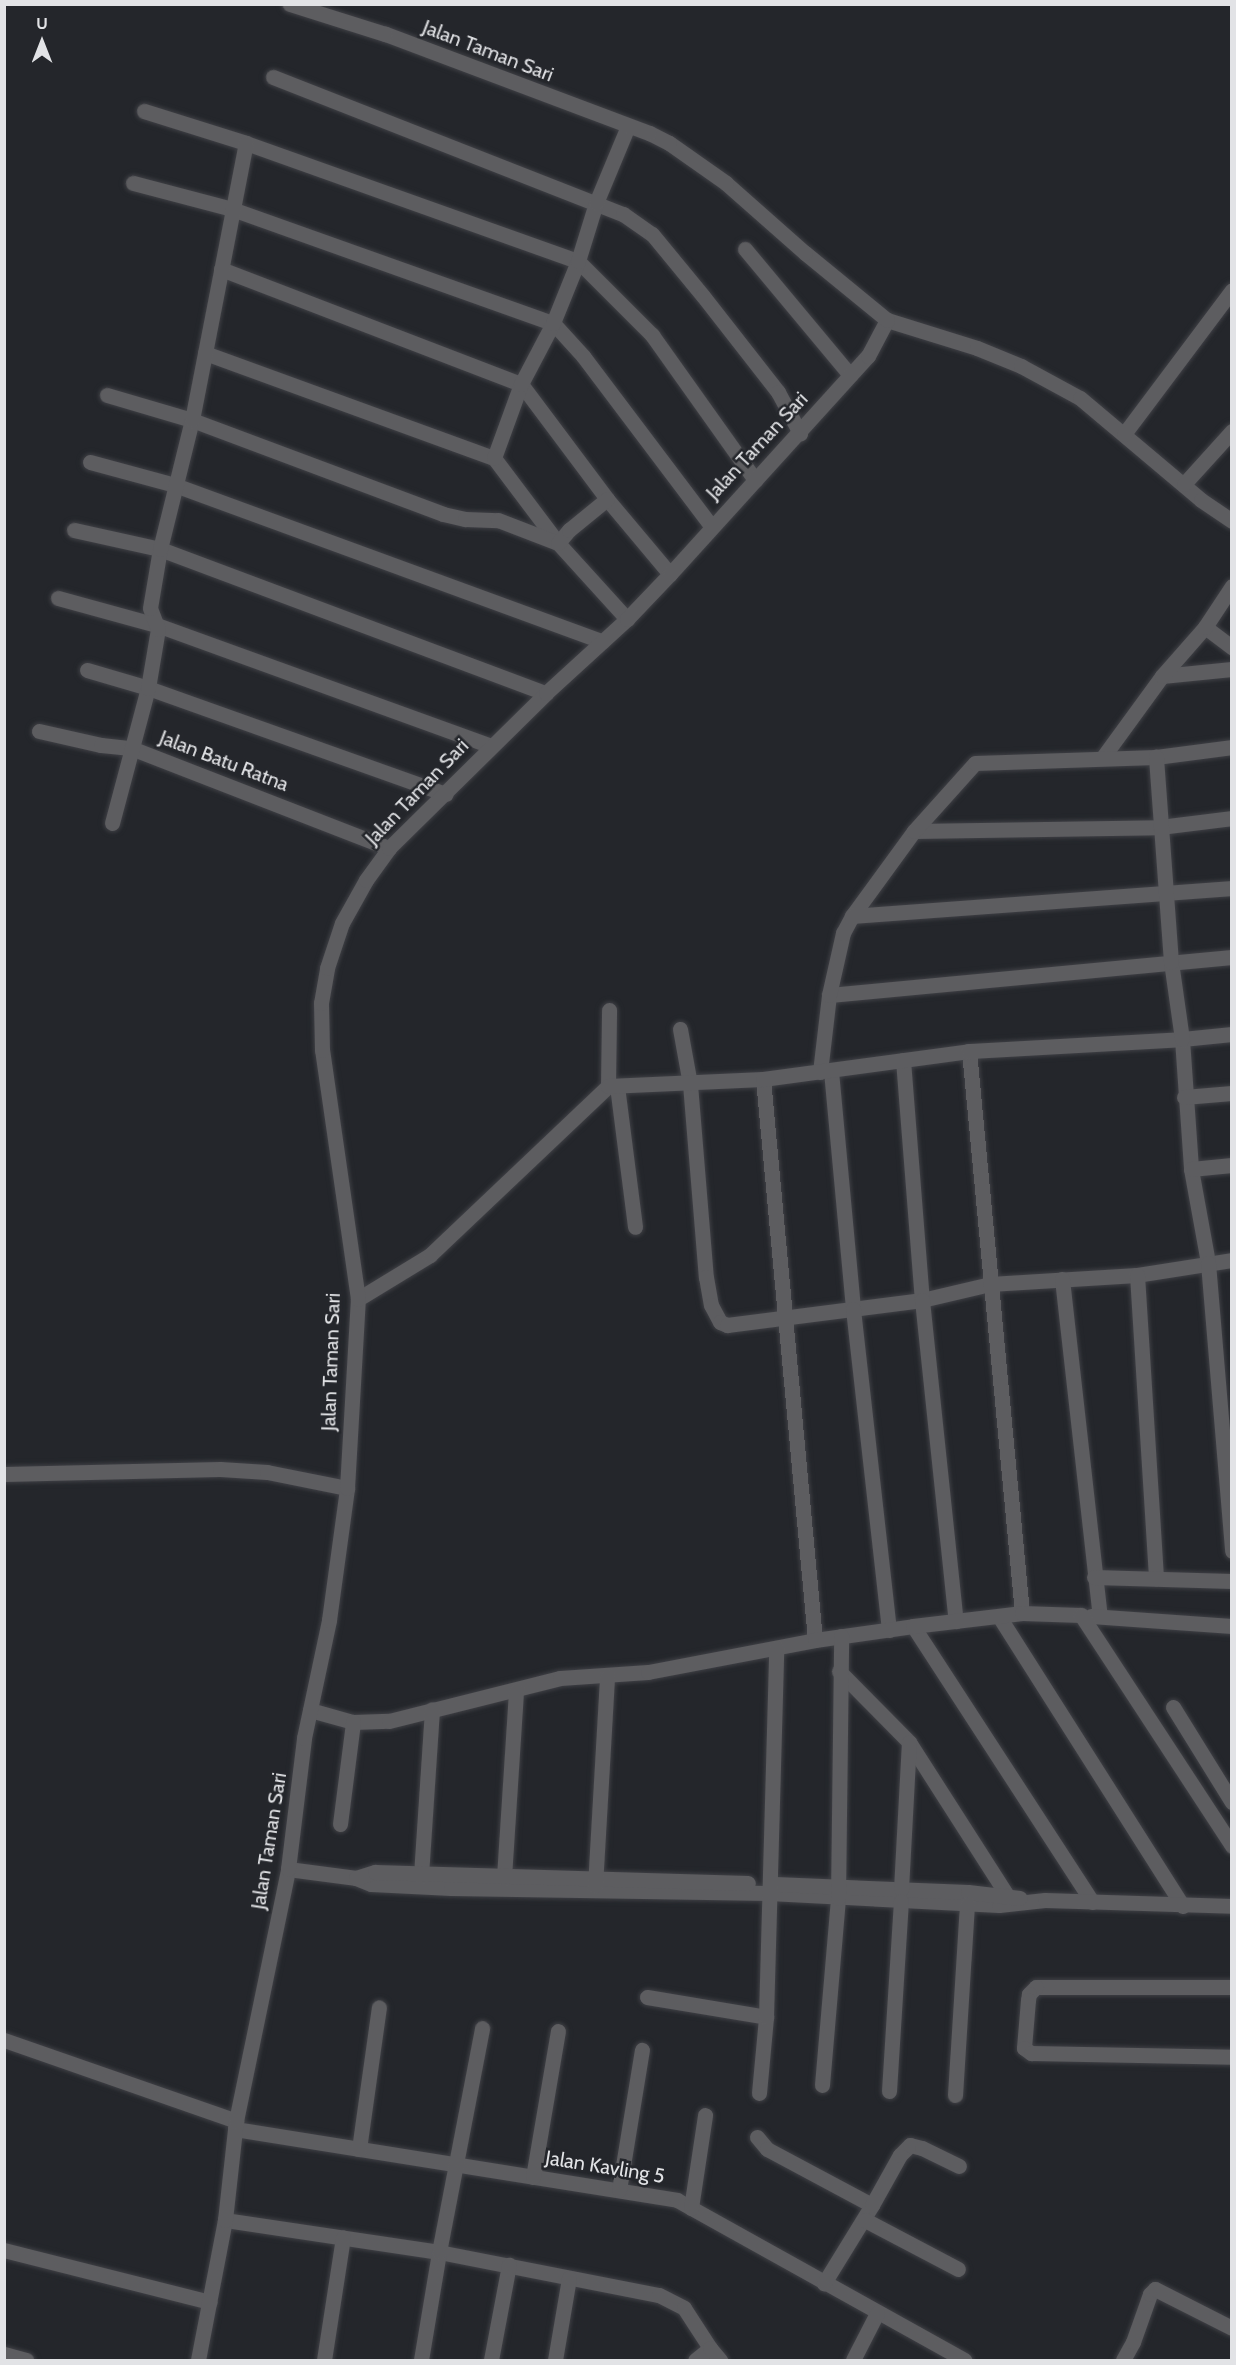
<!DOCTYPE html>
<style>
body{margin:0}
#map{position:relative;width:1236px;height:2365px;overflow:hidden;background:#24262b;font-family:Cabin,sans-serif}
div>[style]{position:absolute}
.roads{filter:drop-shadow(0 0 2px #3f4045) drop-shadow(0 0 2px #3f4045)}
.minor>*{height:15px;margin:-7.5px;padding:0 7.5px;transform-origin:7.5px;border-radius:7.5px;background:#5d5d60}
span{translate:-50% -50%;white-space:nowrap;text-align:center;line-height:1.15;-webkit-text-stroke:5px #24262b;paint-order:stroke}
.street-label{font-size:20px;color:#e2e3e6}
.frame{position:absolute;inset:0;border:6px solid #e2e3e6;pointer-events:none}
.north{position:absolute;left:12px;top:12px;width:60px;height:60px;-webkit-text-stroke:4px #24262b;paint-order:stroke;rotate:0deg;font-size:16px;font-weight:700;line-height:24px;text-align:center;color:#e2e3e6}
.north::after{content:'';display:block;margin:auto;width:21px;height:27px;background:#e2e3e6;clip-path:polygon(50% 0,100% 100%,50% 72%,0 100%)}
</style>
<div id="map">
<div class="roads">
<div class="minor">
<div style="left:273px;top:77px;width:376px;rotate:21.4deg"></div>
<div style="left:623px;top:214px;width:35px;rotate:35deg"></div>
<div style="left:652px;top:234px;width:80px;rotate:50.6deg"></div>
<div style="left:703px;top:296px;width:122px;rotate:52deg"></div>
<div style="left:778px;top:392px;width:47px;rotate:61.8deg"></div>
<div style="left:144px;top:111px;width:107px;rotate:17.4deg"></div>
<div style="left:246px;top:143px;width:352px;rotate:19.6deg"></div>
<div style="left:578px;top:261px;width:105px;rotate:45deg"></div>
<div style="left:652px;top:335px;width:178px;rotate:54.6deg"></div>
<div style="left:133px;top:183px;width:102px;rotate:14.7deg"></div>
<div style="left:232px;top:209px;width:341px;rotate:19.6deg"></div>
<div style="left:553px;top:323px;width:45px;rotate:47.7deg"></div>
<div style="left:583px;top:356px;width:213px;rotate:53deg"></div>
<div style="left:745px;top:249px;width:164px;rotate:50.2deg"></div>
<div style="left:221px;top:269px;width:321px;rotate:21deg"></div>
<div style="left:521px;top:384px;width:144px;rotate:53.2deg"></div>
<div style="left:607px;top:499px;width:98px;rotate:50deg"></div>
<div style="left:887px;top:320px;width:94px;rotate:17.3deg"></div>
<div style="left:977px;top:348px;width:48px;rotate:22.2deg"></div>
<div style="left:1021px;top:366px;width:67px;rotate:28.5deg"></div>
<div style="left:1080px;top:398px;width:158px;rotate:40.1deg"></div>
<div style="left:1201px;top:500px;width:37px;rotate:34deg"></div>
<div style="left:205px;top:353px;width:307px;rotate:20deg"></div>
<div style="left:494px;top:458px;width:106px;rotate:53deg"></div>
<div style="left:558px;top:543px;width:103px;rotate:47.8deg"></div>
<div style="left:107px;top:395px;width:89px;rotate:16.4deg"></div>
<div style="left:192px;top:420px;width:268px;rotate:20.5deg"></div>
<div style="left:443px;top:514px;width:23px;rotate:13deg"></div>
<div style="left:465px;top:519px;width:33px;rotate:2deg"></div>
<div style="left:498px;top:520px;width:64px;rotate:21deg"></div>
<div style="left:1124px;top:434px;width:180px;rotate:-53.1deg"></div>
<div style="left:494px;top:458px;width:79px;rotate:-70deg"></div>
<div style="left:521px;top:384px;width:69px;rotate:-62.3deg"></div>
<div style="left:553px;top:323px;width:67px;rotate:-68deg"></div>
<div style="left:578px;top:261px;width:61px;rotate:-72.8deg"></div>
<div style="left:596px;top:203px;width:83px;rotate:-67.4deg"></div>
<div style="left:90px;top:462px;width:88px;rotate:15.1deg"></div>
<div style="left:175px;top:485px;width:455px;rotate:20.1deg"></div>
<div style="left:1184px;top:484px;width:72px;rotate:-47.8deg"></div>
<div style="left:74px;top:530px;width:88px;rotate:12.5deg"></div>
<div style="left:160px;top:549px;width:412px;rotate:20.5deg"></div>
<div style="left:558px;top:543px;width:17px;rotate:-50deg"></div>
<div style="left:569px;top:530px;width:49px;rotate:-39.2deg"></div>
<div style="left:58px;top:598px;width:103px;rotate:15.3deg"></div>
<div style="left:157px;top:625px;width:355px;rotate:19.9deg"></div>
<div style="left:1205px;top:627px;width:34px;rotate:37deg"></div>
<div style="left:87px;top:670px;width:64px;rotate:16.4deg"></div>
<div style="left:148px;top:688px;width:316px;rotate:19.6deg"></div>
<div style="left:1162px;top:676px;width:70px;rotate:-5.7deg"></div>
<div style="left:39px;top:731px;width:64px;rotate:12.7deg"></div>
<div style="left:101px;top:745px;width:30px;rotate:6deg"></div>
<div style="left:131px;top:748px;width:277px;rotate:21.2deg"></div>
<div style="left:1103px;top:757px;width:100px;rotate:-53.9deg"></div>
<div style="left:1162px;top:676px;width:65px;rotate:-48.7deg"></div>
<div style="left:1205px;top:627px;width:49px;rotate:-56.6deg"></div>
<div style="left:112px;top:823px;width:140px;rotate:-75.1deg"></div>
<div style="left:148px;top:688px;width:60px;rotate:-80.4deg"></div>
<div style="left:158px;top:629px;width:22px;rotate:-111deg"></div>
<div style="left:150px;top:608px;width:60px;rotate:-80.4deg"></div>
<div style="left:160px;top:549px;width:133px;rotate:-76.1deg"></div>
<div style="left:192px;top:420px;width:282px;rotate:-79deg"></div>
<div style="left:914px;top:831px;width:246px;rotate:-0.9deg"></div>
<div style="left:1160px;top:827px;width:73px;rotate:-7.1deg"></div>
<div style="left:852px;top:916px;width:105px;rotate:-53.9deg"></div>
<div style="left:914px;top:831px;width:91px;rotate:-48.1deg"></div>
<div style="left:975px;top:763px;width:181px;rotate:-1.9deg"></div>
<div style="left:1156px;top:757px;width:77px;rotate:-7.5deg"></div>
<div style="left:829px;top:995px;width:405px;rotate:-5.4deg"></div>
<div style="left:680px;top:1029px;width:56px;rotate:79.7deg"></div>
<div style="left:690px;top:1084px;width:194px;rotate:85.3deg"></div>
<div style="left:706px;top:1277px;width:28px;rotate:80deg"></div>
<div style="left:711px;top:1305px;width:19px;rotate:62deg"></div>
<div style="left:720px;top:1322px;width:8px;rotate:23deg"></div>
<div style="left:727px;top:1325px;width:197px;rotate:-7.3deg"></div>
<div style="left:922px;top:1300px;width:70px;rotate:-13.2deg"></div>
<div style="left:990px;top:1284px;width:147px;rotate:-3.5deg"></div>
<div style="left:1137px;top:1275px;width:96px;rotate:-9deg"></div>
<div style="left:1232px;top:1034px;width:50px;rotate:174.3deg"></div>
<div style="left:1182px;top:1039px;width:130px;rotate:86deg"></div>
<div style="left:1191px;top:1169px;width:96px;rotate:79.7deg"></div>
<div style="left:1208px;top:1263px;width:289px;rotate:85.2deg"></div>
<div style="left:969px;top:1051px;width:564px;rotate:84.61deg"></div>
<div style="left:903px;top:1060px;width:241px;rotate:85.5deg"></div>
<div style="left:922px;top:1300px;width:323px;rotate:84deg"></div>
<div style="left:831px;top:1071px;width:239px;rotate:84.7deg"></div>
<div style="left:853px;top:1309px;width:323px;rotate:83.6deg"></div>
<div style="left:820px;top:1072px;width:78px;rotate:-83.3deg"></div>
<div style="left:829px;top:995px;width:64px;rotate:-77.3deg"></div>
<div style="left:843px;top:933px;width:19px;rotate:-62deg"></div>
<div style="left:852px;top:916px;width:381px;rotate:-4.2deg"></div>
<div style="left:763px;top:1079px;width:563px;rotate:84.7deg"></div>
<div style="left:608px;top:1086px;width:76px;rotate:-89.2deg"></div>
<div style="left:617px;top:1086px;width:142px;rotate:82.7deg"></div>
<div style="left:1184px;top:1097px;width:48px;rotate:-4.8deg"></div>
<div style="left:1191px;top:1169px;width:41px;rotate:-5.6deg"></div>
<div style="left:1137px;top:1275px;width:304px;rotate:86.4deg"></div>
<div style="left:1062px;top:1279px;width:339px;rotate:83.6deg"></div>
<div style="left:358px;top:1299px;width:84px;rotate:-31.4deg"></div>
<div style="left:430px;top:1255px;width:245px;rotate:-43.5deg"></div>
<div style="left:608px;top:1086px;width:155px;rotate:-2.6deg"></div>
<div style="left:763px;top:1079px;width:208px;rotate:-7.7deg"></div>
<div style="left:969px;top:1051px;width:213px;rotate:-3.2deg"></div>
<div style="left:1182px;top:1039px;width:78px;rotate:-98.1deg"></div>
<div style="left:1171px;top:962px;width:206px;rotate:-94.2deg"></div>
<div style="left:4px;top:1474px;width:216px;rotate:-1.3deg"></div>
<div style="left:220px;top:1469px;width:47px;rotate:3.7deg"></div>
<div style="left:267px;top:1472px;width:82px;rotate:11.3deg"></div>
<div style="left:1094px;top:1577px;width:138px;rotate:1.7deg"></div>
<div style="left:1091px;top:1616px;width:141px;rotate:4.1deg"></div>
<div style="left:1000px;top:1618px;width:341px;rotate:57.6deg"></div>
<div style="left:913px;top:1626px;width:329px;rotate:57deg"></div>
<div style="left:839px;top:1671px;width:100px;rotate:45.4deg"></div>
<div style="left:909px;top:1742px;width:182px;rotate:57.4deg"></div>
<div style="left:1007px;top:1895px;width:7px;rotate:90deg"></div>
<div style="left:1173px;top:1707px;width:112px;rotate:58.2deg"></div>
<div style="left:310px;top:1710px;width:45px;rotate:15.6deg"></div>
<div style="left:353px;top:1722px;width:36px;rotate:-2deg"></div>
<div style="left:389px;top:1721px;width:176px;rotate:-14.1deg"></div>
<div style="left:560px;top:1678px;width:88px;rotate:-3.9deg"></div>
<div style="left:648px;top:1672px;width:170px;rotate:-10.8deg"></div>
<div style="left:815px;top:1640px;width:99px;rotate:-8.1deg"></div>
<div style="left:913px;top:1626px;width:110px;rotate:-6.8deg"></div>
<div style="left:1022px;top:1613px;width:59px;rotate:1.9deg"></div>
<div style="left:1081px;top:1615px;width:276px;rotate:56.8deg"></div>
<div style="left:340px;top:1824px;width:103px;rotate:-82.7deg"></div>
<div style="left:288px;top:1869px;width:69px;rotate:7.5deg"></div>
<div style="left:356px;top:1878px;width:16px;rotate:22deg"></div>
<div style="left:371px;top:1884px;width:80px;rotate:2.9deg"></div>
<div style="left:451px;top:1888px;width:318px;rotate:0.9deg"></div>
<div style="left:769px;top:1893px;width:230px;rotate:3deg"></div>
<div style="left:999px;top:1905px;width:46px;rotate:-6.2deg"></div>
<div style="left:1045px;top:1900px;width:187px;rotate:1.8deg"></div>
<div style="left:421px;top:1875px;width:166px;rotate:-86.2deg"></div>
<div style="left:504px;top:1877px;width:187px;rotate:-86.3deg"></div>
<div style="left:356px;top:1878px;width:20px;rotate:-18deg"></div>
<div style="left:375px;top:1872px;width:373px;rotate:1.7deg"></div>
<div style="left:775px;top:1884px;width:193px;rotate:2.4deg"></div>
<div style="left:968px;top:1892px;width:52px;rotate:6.6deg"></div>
<div style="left:595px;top:1886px;width:210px;rotate:-86.7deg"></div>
<div style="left:901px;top:1889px;width:147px;rotate:-86.9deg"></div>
<div style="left:1232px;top:1987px;width:196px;rotate:180deg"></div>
<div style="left:1036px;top:1987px;width:10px;rotate:135deg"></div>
<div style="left:1029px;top:1994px;width:6px;rotate:99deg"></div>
<div style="left:1028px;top:2000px;width:48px;rotate:94.8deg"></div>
<div style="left:1024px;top:2048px;width:9px;rotate:36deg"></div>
<div style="left:1031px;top:2053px;width:201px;rotate:1.1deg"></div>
<div style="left:647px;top:1997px;width:121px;rotate:9.5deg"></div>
<div style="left:4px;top:2040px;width:246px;rotate:19.2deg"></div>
<div style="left:822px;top:2085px;width:188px;rotate:-85.1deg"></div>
<div style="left:838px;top:1898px;width:262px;rotate:-89.3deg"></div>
<div style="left:889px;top:2091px;width:190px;rotate:-86.4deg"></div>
<div style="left:759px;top:2093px;width:76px;rotate:-84.7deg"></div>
<div style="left:766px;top:2017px;width:369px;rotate:-88.4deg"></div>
<div style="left:955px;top:2095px;width:191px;rotate:-86.4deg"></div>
<div style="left:235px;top:2129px;width:448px;rotate:9.1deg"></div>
<div style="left:677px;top:2200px;width:329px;rotate:29.1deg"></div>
<div style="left:757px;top:2137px;width:16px;rotate:50deg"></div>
<div style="left:767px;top:2149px;width:119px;rotate:28.1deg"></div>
<div style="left:872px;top:2205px;width:92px;rotate:121.6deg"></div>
<div style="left:359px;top:2149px;width:143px;rotate:-82deg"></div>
<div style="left:533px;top:2177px;width:148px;rotate:-80.3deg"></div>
<div style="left:619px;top:2190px;width:142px;rotate:-80.7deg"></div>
<div style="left:872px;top:2205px;width:57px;rotate:-60.8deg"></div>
<div style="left:900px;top:2155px;width:14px;rotate:-45deg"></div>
<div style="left:910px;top:2145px;width:12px;rotate:14deg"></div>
<div style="left:922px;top:2148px;width:41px;rotate:25.9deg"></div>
<div style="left:691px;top:2208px;width:94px;rotate:-81.4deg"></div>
<div style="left:225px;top:2220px;width:216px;rotate:8.5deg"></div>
<div style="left:439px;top:2252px;width:224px;rotate:11.1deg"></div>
<div style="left:659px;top:2295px;width:28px;rotate:27deg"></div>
<div style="left:684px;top:2308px;width:48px;rotate:57deg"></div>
<div style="left:710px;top:2348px;width:19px;rotate:141deg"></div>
<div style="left:865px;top:2220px;width:105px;rotate:27.8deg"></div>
<div style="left:4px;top:2250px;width:212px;rotate:14.2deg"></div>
<div style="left:710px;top:2348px;width:16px;rotate:50deg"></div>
<div style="left:4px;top:2354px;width:23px;rotate:15deg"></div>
<div style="left:198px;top:2360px;width:143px;rotate:-79.1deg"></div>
<div style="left:225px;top:2220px;width:100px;rotate:-83.7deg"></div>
<div style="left:236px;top:2121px;width:257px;rotate:-78.3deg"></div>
<div style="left:288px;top:1869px;width:132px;rotate:-83deg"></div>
<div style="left:304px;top:1738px;width:121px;rotate:-78deg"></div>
<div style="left:329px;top:1620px;width:133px;rotate:-82.2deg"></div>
<div style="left:347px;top:1488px;width:189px;rotate:-86.7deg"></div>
<div style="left:358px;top:1299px;width:252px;rotate:-98.2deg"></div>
<div style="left:322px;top:1050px;width:47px;rotate:-91.2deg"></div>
<div style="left:321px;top:1003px;width:36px;rotate:-80deg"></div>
<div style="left:327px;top:968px;width:47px;rotate:-71.6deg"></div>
<div style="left:342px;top:923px;width:49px;rotate:-60.8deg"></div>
<div style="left:366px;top:880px;width:39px;rotate:-54deg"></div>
<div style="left:389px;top:848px;width:221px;rotate:-44.6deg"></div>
<div style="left:546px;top:693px;width:110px;rotate:-42.4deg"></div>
<div style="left:627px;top:619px;width:62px;rotate:-46.3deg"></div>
<div style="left:670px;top:574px;width:294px;rotate:-47.8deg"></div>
<div style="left:868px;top:356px;width:41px;rotate:-62.2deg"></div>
<div style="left:887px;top:320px;width:106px;rotate:-140.7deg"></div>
<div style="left:805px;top:253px;width:106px;rotate:-138.5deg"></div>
<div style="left:726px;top:183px;width:70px;rotate:-144.9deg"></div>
<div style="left:669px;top:143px;width:22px;rotate:-153deg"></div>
<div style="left:649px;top:133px;width:282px;rotate:-159.4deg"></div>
<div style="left:385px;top:34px;width:100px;rotate:-162.5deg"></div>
<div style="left:324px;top:2360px;width:124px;rotate:-81.2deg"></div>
<div style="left:421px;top:2360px;width:109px;rotate:-80.5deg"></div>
<div style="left:439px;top:2252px;width:228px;rotate:-79.1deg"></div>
<div style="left:491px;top:2360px;width:97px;rotate:-79.3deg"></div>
<div style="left:555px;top:2360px;width:83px;rotate:-80.3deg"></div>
<div style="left:853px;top:2360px;width:53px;rotate:-62.9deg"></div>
<div style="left:1123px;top:2360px;width:21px;rotate:-61deg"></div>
<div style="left:1133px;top:2342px;width:51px;rotate:-70.5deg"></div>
<div style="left:1150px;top:2294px;width:7px;rotate:-45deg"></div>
<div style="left:1155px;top:2289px;width:86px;rotate:26.9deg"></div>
</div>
</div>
<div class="street-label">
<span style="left:488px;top:51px;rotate:21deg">Jalan Taman Sari</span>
<span style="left:757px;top:446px;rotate:-47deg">Jalan Taman Sari</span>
<span style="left:224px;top:761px;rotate:21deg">Jalan Batu Ratna</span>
<span style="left:417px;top:792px;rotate:-46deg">Jalan Taman Sari</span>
<span style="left:331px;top:1362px;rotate:-88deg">Jalan Taman Sari</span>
<span style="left:269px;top:1841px;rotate:-81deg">Jalan Taman Sari</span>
<span style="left:605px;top:2167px;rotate:9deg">Jalan Kavling 5</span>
</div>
<div class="frame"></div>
<div class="north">U</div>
</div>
